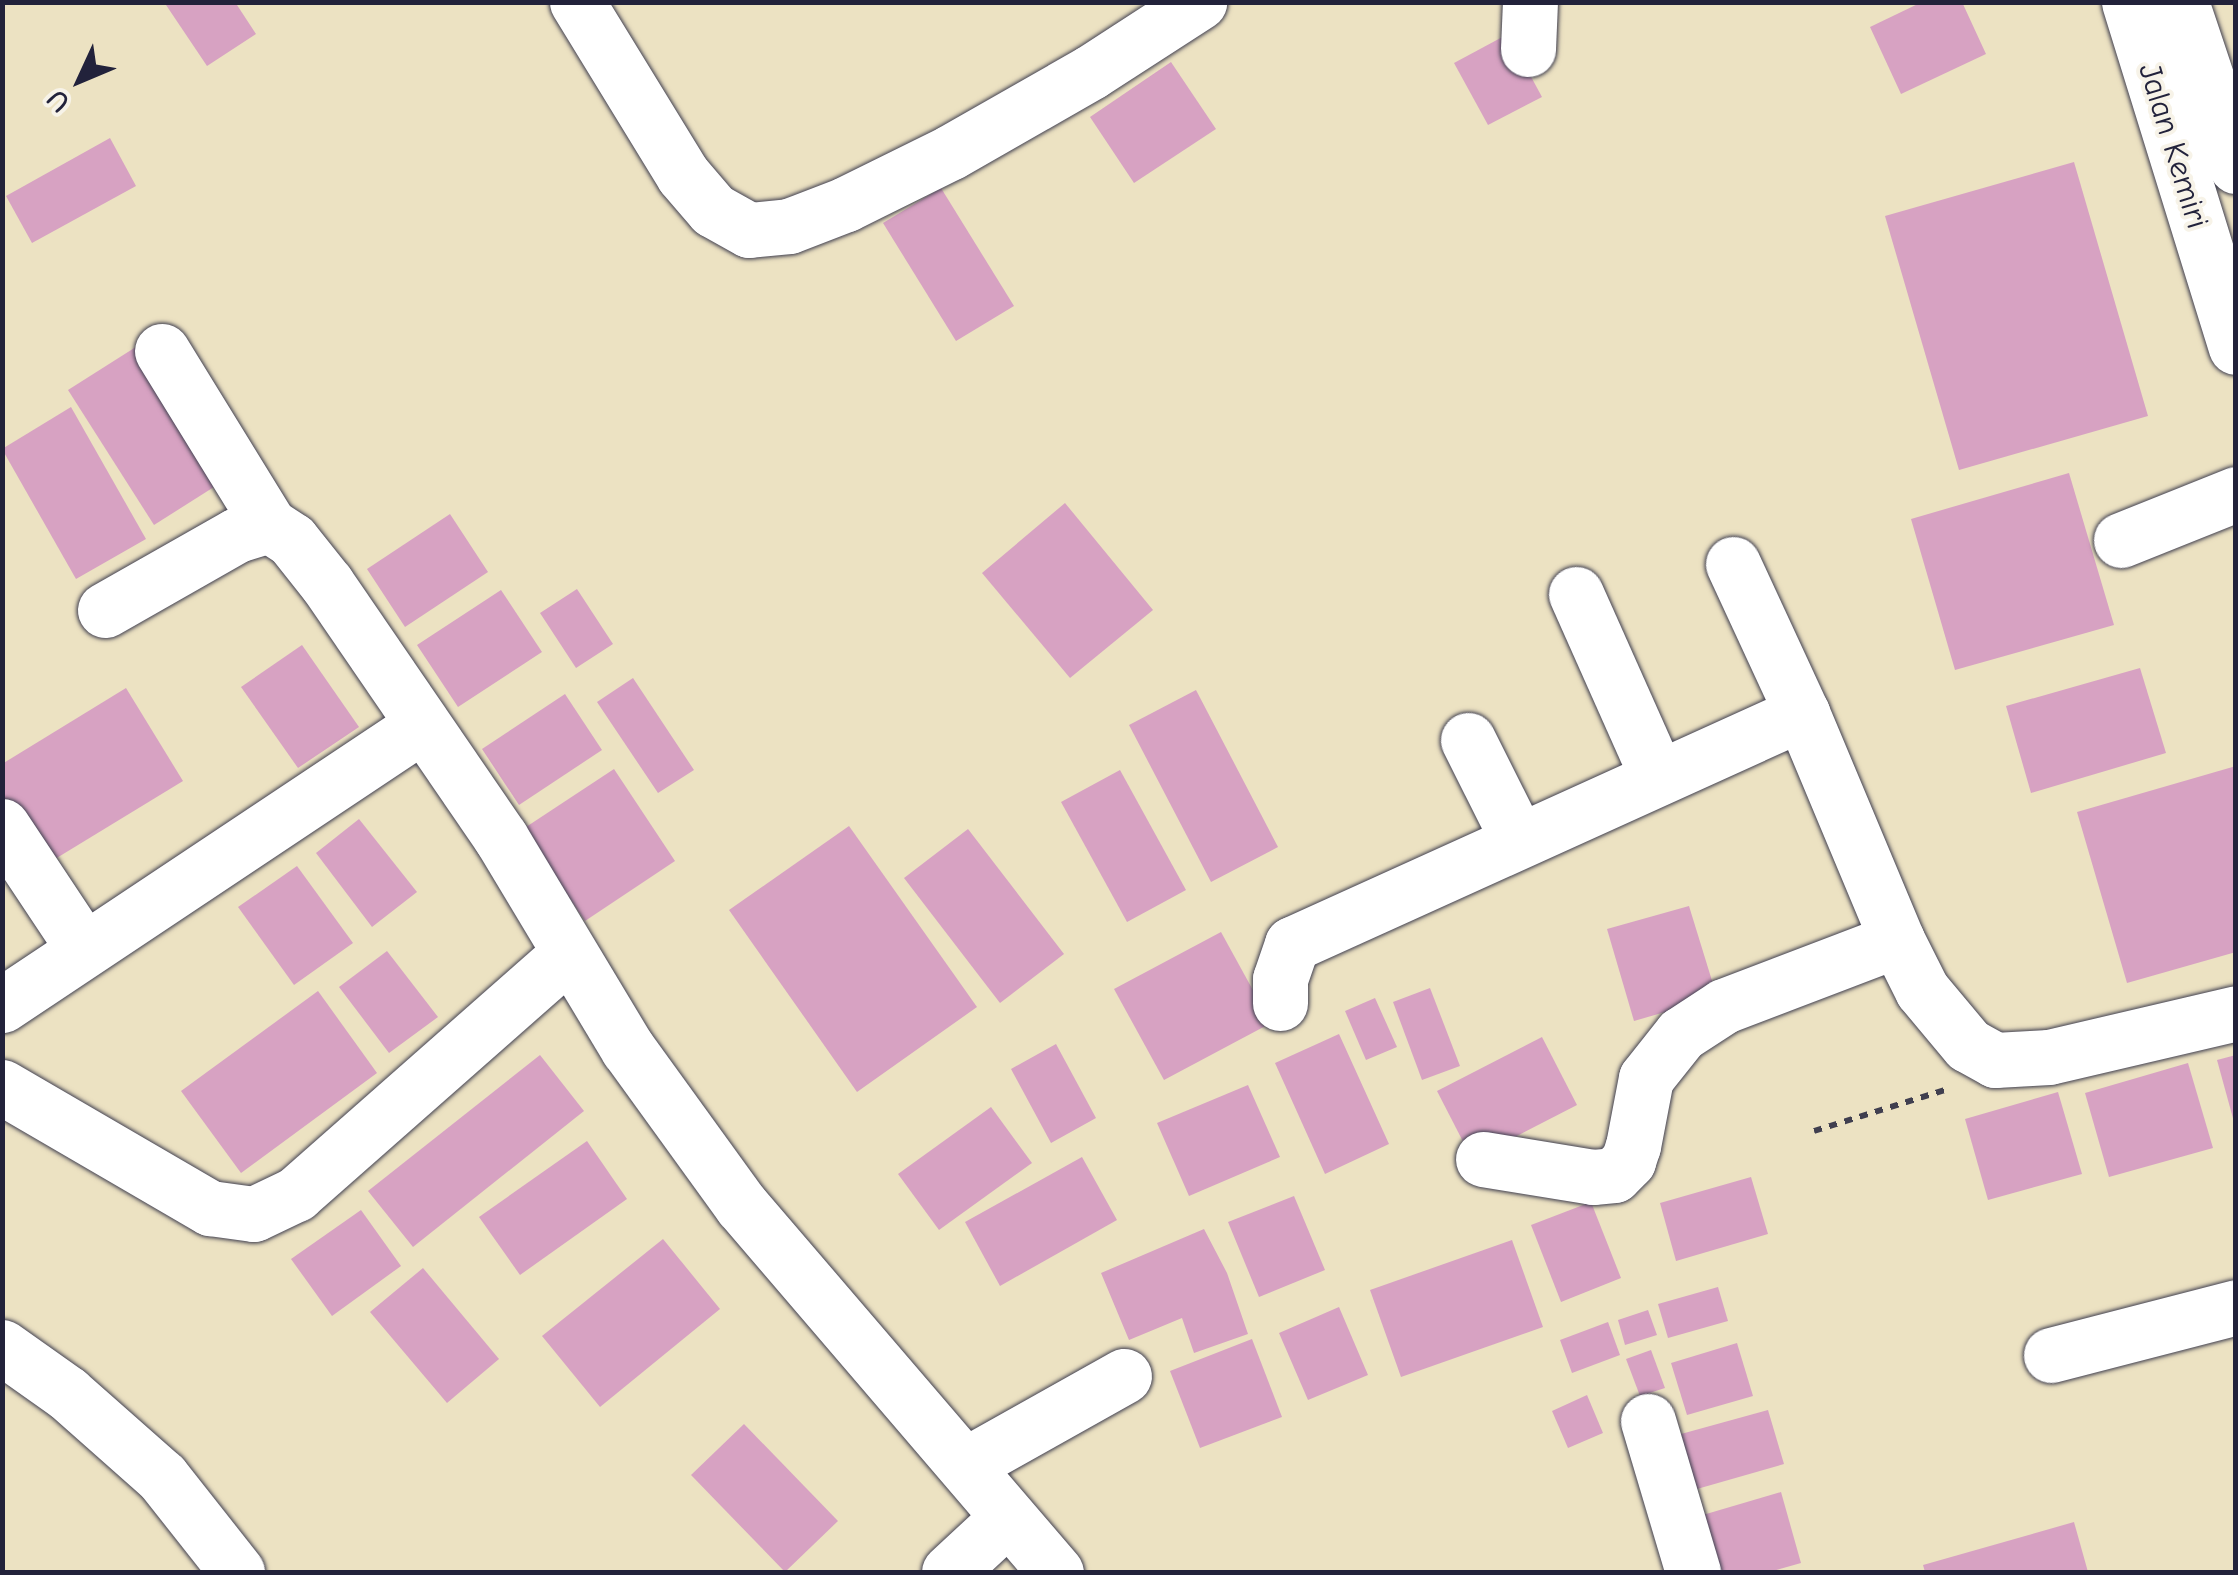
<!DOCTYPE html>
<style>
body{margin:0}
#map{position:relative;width:2238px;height:1575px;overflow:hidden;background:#ece2c2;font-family:"Comic Neue",sans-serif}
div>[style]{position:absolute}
.building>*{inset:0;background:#d7a2c2}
.path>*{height:6px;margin-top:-3px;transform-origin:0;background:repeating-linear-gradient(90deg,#403f4f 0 8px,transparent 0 16px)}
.roads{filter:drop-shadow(0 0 2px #403f4f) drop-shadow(0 0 2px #403f4f)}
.minor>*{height:55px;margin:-27.5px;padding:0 27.5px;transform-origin:27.5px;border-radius:27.5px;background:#fff}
.highway>*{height:55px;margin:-27.5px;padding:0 27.5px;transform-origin:27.5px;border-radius:27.5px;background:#fff}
span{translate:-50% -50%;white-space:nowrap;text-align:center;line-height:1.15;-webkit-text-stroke:8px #f7f3e8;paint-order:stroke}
.street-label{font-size:32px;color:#22223b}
.frame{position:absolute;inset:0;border:5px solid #22223b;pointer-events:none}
.north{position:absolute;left:30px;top:30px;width:100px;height:100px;-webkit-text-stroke:8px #f7f3e8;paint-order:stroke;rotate:226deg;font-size:28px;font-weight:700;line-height:40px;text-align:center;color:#22223b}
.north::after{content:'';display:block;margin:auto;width:35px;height:45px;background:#22223b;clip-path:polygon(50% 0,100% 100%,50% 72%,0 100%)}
</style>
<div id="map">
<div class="building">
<div style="clip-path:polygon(164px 2px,235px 2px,256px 34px,207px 66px)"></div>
<div style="clip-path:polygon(1922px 2px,1962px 2px,1986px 54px,1901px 94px,1870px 27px)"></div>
<div style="clip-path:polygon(1508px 34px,1542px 97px,1488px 125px,1454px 63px)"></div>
<div style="clip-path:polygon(1171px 62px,1216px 129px,1134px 183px,1090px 117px)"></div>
<div style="clip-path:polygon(110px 138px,136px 186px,32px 243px,6px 196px)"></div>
<div style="clip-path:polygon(2074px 162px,2148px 416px,1959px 470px,1885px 216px)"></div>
<div style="clip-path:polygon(941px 188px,1014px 306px,956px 341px,883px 223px)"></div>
<div style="clip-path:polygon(139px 345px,225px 480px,154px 525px,68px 390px)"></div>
<div style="clip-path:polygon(71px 407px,146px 539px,76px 579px,2px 449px)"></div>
<div style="clip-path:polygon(2069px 473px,2114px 625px,1955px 670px,1911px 519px)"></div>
<div style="clip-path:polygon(1065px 503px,1153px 610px,1070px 678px,982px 573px)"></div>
<div style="clip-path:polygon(450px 514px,488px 572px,405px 627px,367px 569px)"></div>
<div style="clip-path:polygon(577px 589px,613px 644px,576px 668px,540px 613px)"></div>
<div style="clip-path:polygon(501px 590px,542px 652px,458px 707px,417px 645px)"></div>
<div style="clip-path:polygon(302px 645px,359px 727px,298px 768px,241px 687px)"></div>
<div style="clip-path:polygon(2140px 668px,2166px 753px,2031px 793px,2006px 706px)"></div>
<div style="clip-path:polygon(633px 678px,694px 770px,658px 793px,597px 702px)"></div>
<div style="clip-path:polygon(126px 688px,183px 781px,37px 870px,2px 813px,2px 764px)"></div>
<div style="clip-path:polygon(1196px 690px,1278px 847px,1211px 882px,1129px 725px)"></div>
<div style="clip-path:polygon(565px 694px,602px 750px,519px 805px,482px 749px)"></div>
<div style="clip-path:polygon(2236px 766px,2236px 952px,2127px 983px,2077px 812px)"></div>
<div style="clip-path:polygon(614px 769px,675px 861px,585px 921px,523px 829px)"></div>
<div style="clip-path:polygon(1120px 770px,1186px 890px,1127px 922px,1061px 802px)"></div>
<div style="clip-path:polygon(359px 819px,417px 892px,372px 927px,316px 853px)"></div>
<div style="clip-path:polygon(849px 826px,977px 1007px,857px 1092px,729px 910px)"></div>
<div style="clip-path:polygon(968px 829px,1064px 954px,1000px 1003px,904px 878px)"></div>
<div style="clip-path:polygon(297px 866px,353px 943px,294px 985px,238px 907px)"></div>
<div style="clip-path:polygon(1689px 906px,1717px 997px,1634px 1021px,1607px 929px)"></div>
<div style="clip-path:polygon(1221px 932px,1271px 1023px,1164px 1080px,1114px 989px)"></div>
<div style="clip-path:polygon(387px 951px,438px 1017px,389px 1053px,339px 987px)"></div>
<div style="clip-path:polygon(1430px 988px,1460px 1066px,1422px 1080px,1393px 1002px)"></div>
<div style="clip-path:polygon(318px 991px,377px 1073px,241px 1173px,181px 1091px)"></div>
<div style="clip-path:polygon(1375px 998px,1397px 1047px,1366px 1060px,1345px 1011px)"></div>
<div style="clip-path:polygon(1339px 1034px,1389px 1144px,1325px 1174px,1275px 1063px)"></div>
<div style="clip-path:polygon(1542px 1037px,1577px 1105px,1472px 1159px,1437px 1091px)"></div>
<div style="clip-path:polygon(1056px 1044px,1096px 1118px,1051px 1143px,1011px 1069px)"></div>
<div style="clip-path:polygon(540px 1055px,584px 1111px,413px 1247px,368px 1191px)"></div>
<div style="clip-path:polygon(2236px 1055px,2236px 1121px,2234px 1122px,2217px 1060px)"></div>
<div style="clip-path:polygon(2188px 1063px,2213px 1148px,2109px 1177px,2085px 1093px)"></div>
<div style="clip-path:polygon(1248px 1085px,1280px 1157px,1189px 1196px,1157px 1123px)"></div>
<div style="clip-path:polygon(2058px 1092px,2082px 1174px,1988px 1200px,1965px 1119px)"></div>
<div style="clip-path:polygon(991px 1107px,1032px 1163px,939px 1230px,898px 1174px)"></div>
<div style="clip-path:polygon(587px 1141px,627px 1199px,520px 1275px,479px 1217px)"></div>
<div style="clip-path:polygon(1082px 1157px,1117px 1220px,1000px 1286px,965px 1222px)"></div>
<div style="clip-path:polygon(1751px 1177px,1768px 1234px,1676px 1261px,1660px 1203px)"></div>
<div style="clip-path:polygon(1294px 1196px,1325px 1270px,1259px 1297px,1228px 1222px)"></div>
<div style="clip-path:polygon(1591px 1202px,1621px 1278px,1561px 1302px,1531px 1225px)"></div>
<div style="clip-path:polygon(361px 1210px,401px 1266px,332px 1316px,291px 1259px)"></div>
<div style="clip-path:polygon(1204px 1229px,1227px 1273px,1248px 1334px,1194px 1353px,1182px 1318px,1129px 1340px,1101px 1273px)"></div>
<div style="clip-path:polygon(663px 1239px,720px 1309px,600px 1407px,542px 1336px)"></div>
<div style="clip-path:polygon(1512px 1240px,1543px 1327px,1401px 1377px,1370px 1290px)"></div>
<div style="clip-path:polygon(423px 1268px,499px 1359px,447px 1403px,370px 1312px)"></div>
<div style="clip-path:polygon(1718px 1287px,1728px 1321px,1668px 1338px,1658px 1304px)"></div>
<div style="clip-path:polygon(1339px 1307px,1368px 1375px,1308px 1400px,1279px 1333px)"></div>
<div style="clip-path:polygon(1648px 1310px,1657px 1335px,1625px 1345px,1618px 1320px)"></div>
<div style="clip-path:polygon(1608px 1322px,1620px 1355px,1572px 1373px,1560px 1340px)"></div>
<div style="clip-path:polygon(1252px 1339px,1282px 1417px,1200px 1448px,1170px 1371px)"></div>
<div style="clip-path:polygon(1737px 1343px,1753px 1396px,1687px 1415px,1671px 1363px)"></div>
<div style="clip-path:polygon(1651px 1350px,1665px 1388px,1640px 1396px,1626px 1359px)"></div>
<div style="clip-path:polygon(1587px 1395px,1603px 1433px,1568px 1448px,1552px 1411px)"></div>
<div style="clip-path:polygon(1768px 1410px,1784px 1464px,1697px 1489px,1681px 1434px)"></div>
<div style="clip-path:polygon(744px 1424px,838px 1521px,785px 1572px,691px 1475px)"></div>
<div style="clip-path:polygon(1781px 1492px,1801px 1563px,1769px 1572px,1713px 1572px,1696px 1517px)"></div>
<div style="clip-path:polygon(2074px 1522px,2088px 1572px,1925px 1572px,1923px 1565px)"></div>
</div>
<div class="path">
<div style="left:1814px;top:1131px;width:140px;rotate:-17.4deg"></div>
</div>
<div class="roads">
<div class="minor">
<div style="left:577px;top:2px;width:203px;rotate:58.5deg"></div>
<div style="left:683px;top:175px;width:46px;rotate:49.4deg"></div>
<div style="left:713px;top:210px;width:41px;rotate:29.1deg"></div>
<div style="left:749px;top:230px;width:40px;rotate:-5.7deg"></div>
<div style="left:789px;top:226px;width:61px;rotate:-21.1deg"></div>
<div style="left:846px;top:204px;width:117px;rotate:-26.3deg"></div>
<div style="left:951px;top:152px;width:161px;rotate:-29.7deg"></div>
<div style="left:1091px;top:72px;width:129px;rotate:-32.9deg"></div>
<div style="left:1528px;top:49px;width:47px;rotate:-87.6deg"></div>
<div style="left:162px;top:351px;width:204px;rotate:58.4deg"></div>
<div style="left:2121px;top:540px;width:124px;rotate:-21.8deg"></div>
<div style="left:1733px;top:564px;width:164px;rotate:65.2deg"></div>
<div style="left:1576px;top:594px;width:201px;rotate:66deg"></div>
<div style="left:105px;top:610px;width:152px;rotate:-29.6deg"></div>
<div style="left:237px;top:535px;width:34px;rotate:-17deg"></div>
<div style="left:269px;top:525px;width:27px;rotate:33deg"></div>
<div style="left:292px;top:540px;width:56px;rotate:51.5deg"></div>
<div style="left:327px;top:584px;width:308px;rotate:55.6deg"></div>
<div style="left:501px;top:838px;width:246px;rotate:59deg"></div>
<div style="left:628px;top:1049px;width:193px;rotate:54.1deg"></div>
<div style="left:741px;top:1205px;width:484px;rotate:49.4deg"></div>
<div style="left:1468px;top:740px;width:112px;rotate:63.4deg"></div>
<div style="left:2px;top:826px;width:146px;rotate:56.4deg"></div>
<div style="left:1280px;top:1003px;width:24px;rotate:-90deg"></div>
<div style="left:1280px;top:979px;width:37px;rotate:-71deg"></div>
<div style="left:1292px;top:944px;width:560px;rotate:-24.37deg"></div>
<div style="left:1802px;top:713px;width:246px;rotate:67.3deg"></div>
<div style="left:1897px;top:940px;width:56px;rotate:63.4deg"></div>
<div style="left:1922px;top:990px;width:72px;rotate:50.1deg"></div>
<div style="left:1968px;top:1045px;width:31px;rotate:29deg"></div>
<div style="left:1995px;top:1060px;width:54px;rotate:-3.2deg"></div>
<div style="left:2049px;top:1057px;width:192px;rotate:-13.2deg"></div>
<div style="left:2px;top:1005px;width:503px;rotate:-33.66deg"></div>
<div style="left:2px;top:1087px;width:241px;rotate:30.2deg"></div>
<div style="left:210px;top:1208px;width:44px;rotate:7.8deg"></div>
<div style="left:254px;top:1214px;width:47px;rotate:-25.5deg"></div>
<div style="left:296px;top:1194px;width:364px;rotate:-41.4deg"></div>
<div style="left:1483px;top:1159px;width:111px;rotate:9.3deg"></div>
<div style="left:1593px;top:1177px;width:21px;rotate:-5deg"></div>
<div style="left:1614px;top:1175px;width:20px;rotate:-45deg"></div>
<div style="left:1628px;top:1161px;width:16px;rotate:-72deg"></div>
<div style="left:1633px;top:1146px;width:69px;rotate:-79.2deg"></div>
<div style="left:1646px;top:1078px;width:56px;rotate:-51.5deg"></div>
<div style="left:1681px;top:1034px;width:51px;rotate:-33.1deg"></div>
<div style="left:1724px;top:1006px;width:185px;rotate:-20.9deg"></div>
<div style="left:2px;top:1347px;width:80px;rotate:35.3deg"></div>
<div style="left:67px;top:1393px;width:127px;rotate:41.5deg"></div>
<div style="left:162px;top:1477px;width:121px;rotate:51.7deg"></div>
<div style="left:2051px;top:1355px;width:191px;rotate:-14.5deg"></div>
<div style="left:1648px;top:1421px;width:158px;rotate:73.4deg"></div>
<div style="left:967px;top:1464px;width:180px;rotate:-29.3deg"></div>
<div style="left:949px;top:1572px;width:78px;rotate:-42.9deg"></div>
</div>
<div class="highway">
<div style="left:2129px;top:2px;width:361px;rotate:72.8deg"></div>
<div style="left:2181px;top:2px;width:173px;rotate:71.5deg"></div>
</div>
</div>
<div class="street-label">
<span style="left:2173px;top:146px;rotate:73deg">Jalan Kemiri</span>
</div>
<div class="frame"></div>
<div class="north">U</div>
</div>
